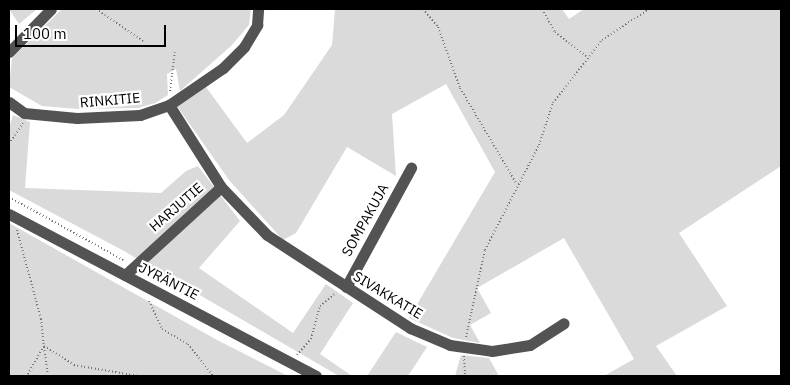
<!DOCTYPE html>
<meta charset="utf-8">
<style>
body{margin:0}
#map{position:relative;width:790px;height:385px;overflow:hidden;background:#fff;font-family:"IBM Plex Sans",sans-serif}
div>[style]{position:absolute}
.green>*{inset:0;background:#dadada}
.path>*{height:2px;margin-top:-1px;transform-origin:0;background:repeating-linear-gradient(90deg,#757575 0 1px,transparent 0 3.5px)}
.minor>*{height:11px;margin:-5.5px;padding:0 5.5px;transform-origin:5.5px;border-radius:5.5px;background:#535353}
span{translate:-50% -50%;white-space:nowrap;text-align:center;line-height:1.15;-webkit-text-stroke:4.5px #fff;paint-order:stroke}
.street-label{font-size:14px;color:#000}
.frame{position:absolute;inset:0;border:10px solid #000;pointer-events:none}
.scale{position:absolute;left:15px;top:25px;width:151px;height:22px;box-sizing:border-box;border:2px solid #000;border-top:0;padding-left:6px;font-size:15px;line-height:18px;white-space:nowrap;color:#000;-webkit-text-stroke:4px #fff;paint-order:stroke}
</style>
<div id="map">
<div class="green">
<div style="clip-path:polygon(9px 9px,37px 9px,19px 24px)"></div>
<div style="clip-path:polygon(62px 9px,251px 9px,249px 25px,231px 46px,180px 91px,176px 69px,167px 74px,168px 95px,155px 103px,138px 108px,78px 109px,42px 106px,9px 87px,12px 58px)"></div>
<div style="clip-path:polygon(325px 9px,562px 9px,569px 19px,584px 9px,781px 9px,781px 166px,679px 233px,727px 306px,656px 346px,677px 376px,604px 376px,634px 359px,564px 238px,477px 288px,491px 313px,470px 325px,480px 343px,453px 338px,409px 318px,495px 172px,446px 84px,392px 114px,396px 176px,347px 147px,296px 233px,283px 240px,229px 180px,177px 106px,206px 87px,247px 143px,284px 115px,332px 45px,335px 10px)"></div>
<div style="clip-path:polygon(13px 115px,30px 122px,25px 188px,161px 193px,186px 171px,198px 166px,240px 221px,199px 268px,293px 333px,326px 284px,353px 303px,320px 354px,352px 376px,339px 376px,124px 251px,9px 190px,9px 128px)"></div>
<div style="clip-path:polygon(9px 223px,217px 340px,288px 376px,9px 376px)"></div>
<div style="clip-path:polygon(396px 332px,427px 347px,408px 376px,367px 376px)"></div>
<div style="clip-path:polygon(461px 355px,489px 358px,499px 376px,455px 376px)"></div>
</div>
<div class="path">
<div style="left:96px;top:9px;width:57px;rotate:34.2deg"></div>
<div style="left:423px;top:9px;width:23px;rotate:50deg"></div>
<div style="left:438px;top:27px;width:65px;rotate:70.2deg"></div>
<div style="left:460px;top:88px;width:110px;rotate:59.5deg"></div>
<div style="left:542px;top:9px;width:26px;rotate:61deg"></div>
<div style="left:555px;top:32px;width:41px;rotate:38deg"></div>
<div style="left:170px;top:91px;width:39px;rotate:-83deg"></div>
<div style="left:9px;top:144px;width:25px;rotate:-56deg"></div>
<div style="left:9px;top:197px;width:132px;rotate:28.9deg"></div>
<div style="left:17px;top:230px;width:92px;rotate:74.9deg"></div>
<div style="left:41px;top:319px;width:27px;rotate:84deg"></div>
<div style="left:44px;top:346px;width:34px;rotate:120deg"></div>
<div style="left:149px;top:301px;width:31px;rotate:65deg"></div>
<div style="left:162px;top:329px;width:30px;rotate:30deg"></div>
<div style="left:188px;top:344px;width:41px;rotate:52deg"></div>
<div style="left:466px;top:337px;width:89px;rotate:-77.7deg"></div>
<div style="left:485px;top:250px;width:118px;rotate:-62.8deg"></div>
<div style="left:539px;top:145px;width:44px;rotate:-71.6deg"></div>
<div style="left:553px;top:103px;width:80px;rotate:-52.1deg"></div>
<div style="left:602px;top:40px;width:56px;rotate:-33.4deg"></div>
<div style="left:44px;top:346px;width:36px;rotate:32deg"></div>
<div style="left:74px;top:365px;width:65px;rotate:9.8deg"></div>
<div style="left:44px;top:347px;width:29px;rotate:82deg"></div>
<div style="left:297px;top:355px;width:21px;rotate:-49deg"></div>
<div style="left:311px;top:339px;width:34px;rotate:-75deg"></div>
<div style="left:320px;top:306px;width:21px;rotate:-39deg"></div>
<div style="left:464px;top:356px;width:20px;rotate:87deg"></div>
</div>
<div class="minor">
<div style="left:9px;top:52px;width:60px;rotate:-45.7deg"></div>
<div style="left:9px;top:102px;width:19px;rotate:36deg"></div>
<div style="left:24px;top:113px;width:53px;rotate:5.4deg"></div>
<div style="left:77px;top:118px;width:63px;rotate:-2.7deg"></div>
<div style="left:140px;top:115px;width:31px;rotate:-19deg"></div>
<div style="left:169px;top:105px;width:65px;rotate:-34.4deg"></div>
<div style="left:223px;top:68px;width:30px;rotate:-45deg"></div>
<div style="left:244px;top:47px;width:26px;rotate:-59deg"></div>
<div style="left:257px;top:25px;width:16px;rotate:-86deg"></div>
<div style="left:169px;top:105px;width:97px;rotate:57.6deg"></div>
<div style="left:221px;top:187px;width:66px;rotate:46.2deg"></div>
<div style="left:267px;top:235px;width:171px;rotate:33deg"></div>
<div style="left:410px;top:328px;width:43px;rotate:23deg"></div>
<div style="left:450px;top:345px;width:42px;rotate:8.1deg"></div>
<div style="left:492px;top:351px;width:38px;rotate:-9deg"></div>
<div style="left:530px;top:345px;width:40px;rotate:-32.9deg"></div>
<div style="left:9px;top:214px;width:347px;rotate:27.8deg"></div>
<div style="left:125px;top:275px;width:130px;rotate:-42.5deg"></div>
<div style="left:346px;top:287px;width:136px;rotate:-61.4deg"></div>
</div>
<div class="street-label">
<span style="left:110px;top:100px;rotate:-5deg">RINKITIE</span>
<span style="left:176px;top:207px;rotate:-41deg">HARJUTIE</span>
<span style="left:365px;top:220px;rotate:-61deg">SOMPAKUJA</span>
<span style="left:169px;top:281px;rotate:27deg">JYRÄNTIE</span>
<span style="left:388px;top:295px;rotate:31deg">SIVAKKATIE</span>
</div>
<div class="frame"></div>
<div class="scale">100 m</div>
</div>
